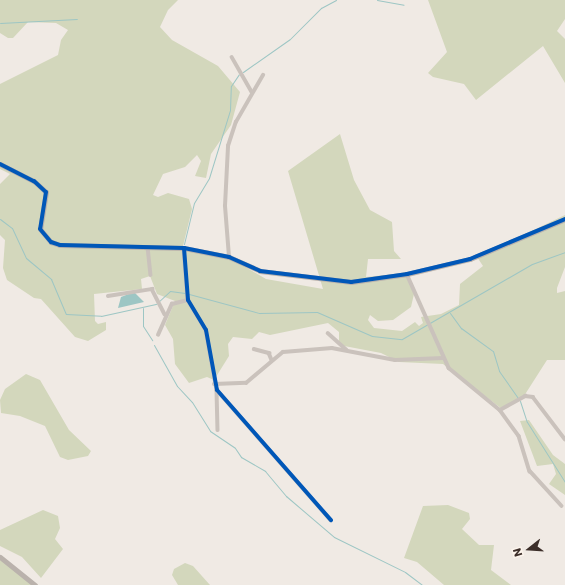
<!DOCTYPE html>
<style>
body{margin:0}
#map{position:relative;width:565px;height:585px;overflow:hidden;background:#f0eae4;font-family:Poppins,sans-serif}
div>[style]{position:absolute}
.green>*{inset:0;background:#d3d7bc}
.water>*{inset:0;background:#9dc6c4}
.stream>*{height:1px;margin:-0.5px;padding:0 0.5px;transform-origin:0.5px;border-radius:0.5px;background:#9dc6c4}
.street>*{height:3.5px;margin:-1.75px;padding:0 1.75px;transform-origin:1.75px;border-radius:1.75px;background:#cac2bc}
.secondary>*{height:5px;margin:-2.5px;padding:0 2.5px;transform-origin:2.5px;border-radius:2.5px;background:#bab2ac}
.cycleway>*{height:4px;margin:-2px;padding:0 2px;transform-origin:2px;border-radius:2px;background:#0057b8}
span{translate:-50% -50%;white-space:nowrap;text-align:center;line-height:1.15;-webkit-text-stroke:3px #fcf4ec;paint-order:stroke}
.north{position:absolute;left:509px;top:529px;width:40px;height:40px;-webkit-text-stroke:3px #fcf4ec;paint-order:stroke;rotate:253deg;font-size:11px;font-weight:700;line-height:16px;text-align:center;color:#3c2e29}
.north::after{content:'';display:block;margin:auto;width:14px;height:18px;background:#3c2e29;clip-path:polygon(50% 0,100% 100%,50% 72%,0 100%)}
</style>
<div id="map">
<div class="green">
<div style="clip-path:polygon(0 0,178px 0,168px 10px,160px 27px,172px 40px,218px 66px,240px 92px,231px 125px,211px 154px,206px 178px,195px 176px,201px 161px,197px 155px,185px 167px,163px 174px,153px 195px,158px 197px,168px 193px,189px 199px,192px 209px,183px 246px,225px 255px,266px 279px,323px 289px,288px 171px,340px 134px,354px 180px,370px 210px,392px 222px,394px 251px,401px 259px,368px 259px,366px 277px,405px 273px,414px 294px,411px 307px,393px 320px,378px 321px,370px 315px,368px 320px,374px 328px,402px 331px,415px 322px,419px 326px,423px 323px,421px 317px,441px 314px,459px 305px,460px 284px,483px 266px,477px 257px,565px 215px,565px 267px,557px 288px,557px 293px,565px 291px,565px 360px,547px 360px,524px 396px,502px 409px,443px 364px,399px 362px,381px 353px,339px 345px,339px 332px,328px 323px,270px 335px,259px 332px,252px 339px,233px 337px,228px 344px,229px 356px,214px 380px,207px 377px,189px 383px,175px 364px,173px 339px,165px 325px,175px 301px,157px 294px,150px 276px,141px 279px,142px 289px,94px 294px,95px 321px,98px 324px,106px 322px,106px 330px,88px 341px,75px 337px,41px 299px,34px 298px,7px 280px,3px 268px,5px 240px,0 235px,0 184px,10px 174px,0 169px,0 84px,58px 55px,61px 40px,68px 30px,56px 23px,28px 22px,13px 38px,8px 38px,0 33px)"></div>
<div style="clip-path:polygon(428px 0,565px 0,565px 19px,557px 31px,565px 39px,565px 83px,543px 46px,476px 100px,464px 84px,433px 77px,428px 73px,447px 52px)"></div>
<div style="clip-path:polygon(26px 374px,40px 380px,69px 430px,91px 451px,88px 456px,68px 460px,60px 457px,45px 426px,20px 416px,1px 413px,0 400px,5px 389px)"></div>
<div style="clip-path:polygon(529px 420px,553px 455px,565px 464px,565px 495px,549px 484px,556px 474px,553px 464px,537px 466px,520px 421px)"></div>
<div style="clip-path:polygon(448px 505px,469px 513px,470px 519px,462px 529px,479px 545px,494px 545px,491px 570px,511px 585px,444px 585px,417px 562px,404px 558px,423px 506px)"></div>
<div style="clip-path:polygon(43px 510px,58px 516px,60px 528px,55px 539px,63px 549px,41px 578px,22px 557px,0 546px,0 530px)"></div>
<div style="clip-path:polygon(0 559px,34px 585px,0 585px)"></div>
<div style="clip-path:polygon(185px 563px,193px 566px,210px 585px,178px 585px,172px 575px,174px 569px)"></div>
</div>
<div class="water">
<div style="clip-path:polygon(134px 292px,144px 302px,118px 308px,121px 297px)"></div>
</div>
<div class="stream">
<div style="left:377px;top:0;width:27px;rotate:10deg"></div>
<div style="left:0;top:23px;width:77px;rotate:-3deg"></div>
<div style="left:243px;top:72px;width:57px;rotate:-35.1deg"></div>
<div style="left:290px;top:39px;width:44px;rotate:-45deg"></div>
<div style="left:321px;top:8px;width:17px;rotate:-28deg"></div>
<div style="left:0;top:219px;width:15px;rotate:37deg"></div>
<div style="left:12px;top:228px;width:33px;rotate:65deg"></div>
<div style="left:26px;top:258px;width:33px;rotate:40deg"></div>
<div style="left:51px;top:279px;width:38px;rotate:67deg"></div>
<div style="left:66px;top:314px;width:35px;rotate:3deg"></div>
<div style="left:101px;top:316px;width:56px;rotate:-12.3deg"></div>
<div style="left:156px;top:304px;width:19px;rotate:-43deg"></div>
<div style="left:170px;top:291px;width:15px;rotate:8deg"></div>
<div style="left:184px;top:244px;width:42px;rotate:-76.3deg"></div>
<div style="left:194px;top:203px;width:29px;rotate:-59deg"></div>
<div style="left:209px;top:178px;width:71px;rotate:-72.8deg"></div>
<div style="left:230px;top:110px;width:24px;rotate:-88deg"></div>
<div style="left:231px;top:86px;width:14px;rotate:-56deg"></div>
<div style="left:189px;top:294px;width:73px;rotate:15.2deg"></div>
<div style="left:259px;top:313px;width:58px;rotate:-1deg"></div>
<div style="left:317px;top:312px;width:60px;rotate:23.6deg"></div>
<div style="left:372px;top:336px;width:30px;rotate:6deg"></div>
<div style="left:402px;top:339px;width:150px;rotate:-30deg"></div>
<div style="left:532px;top:264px;width:35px;rotate:-20deg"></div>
<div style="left:143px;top:308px;width:18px;rotate:90deg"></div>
<div style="left:143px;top:326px;width:17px;rotate:57deg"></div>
<div style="left:450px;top:313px;width:19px;rotate:54deg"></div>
<div style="left:461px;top:328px;width:39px;rotate:36deg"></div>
<div style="left:493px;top:351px;width:21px;rotate:73deg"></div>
<div style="left:499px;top:371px;width:33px;rotate:55deg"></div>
<div style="left:154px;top:345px;width:47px;rotate:60.7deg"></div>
<div style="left:177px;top:386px;width:22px;rotate:47deg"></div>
<div style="left:192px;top:402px;width:34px;rotate:58deg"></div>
<div style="left:210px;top:431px;width:30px;rotate:34deg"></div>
<div style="left:235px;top:448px;width:11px;rotate:56deg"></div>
<div style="left:241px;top:457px;width:28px;rotate:30deg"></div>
<div style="left:265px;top:471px;width:33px;rotate:50deg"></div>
<div style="left:286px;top:496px;width:63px;rotate:40.5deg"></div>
<div style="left:334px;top:537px;width:79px;rotate:26.2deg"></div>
<div style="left:405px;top:572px;width:21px;rotate:37deg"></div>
<div style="left:520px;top:401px;width:22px;rotate:72deg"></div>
<div style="left:527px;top:422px;width:71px;rotate:57.7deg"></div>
</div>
<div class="street">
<div style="left:232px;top:57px;width:40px;rotate:60.3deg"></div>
<div style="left:148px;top:247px;width:28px;rotate:84deg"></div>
<div style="left:184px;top:248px;width:52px;rotate:85.6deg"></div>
<div style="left:188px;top:300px;width:35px;rotate:59deg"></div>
<div style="left:206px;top:330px;width:61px;rotate:79.6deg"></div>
<div style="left:217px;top:390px;width:173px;rotate:48.8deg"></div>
<div style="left:229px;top:257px;width:51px;rotate:-94.5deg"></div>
<div style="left:225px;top:206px;width:60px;rotate:-87.1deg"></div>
<div style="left:228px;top:146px;width:25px;rotate:-72deg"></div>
<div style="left:236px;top:122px;width:54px;rotate:-60.1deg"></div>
<div style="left:407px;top:274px;width:103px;rotate:65.9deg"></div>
<div style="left:449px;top:368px;width:66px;rotate:39.5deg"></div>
<div style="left:500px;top:410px;width:29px;rotate:-29deg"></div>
<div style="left:525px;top:396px;width:8px;rotate:7deg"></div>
<div style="left:533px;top:397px;width:53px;rotate:52.7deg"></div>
<div style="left:108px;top:296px;width:45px;rotate:-9deg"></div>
<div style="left:152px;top:289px;width:28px;rotate:63deg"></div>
<div style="left:328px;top:333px;width:25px;rotate:42deg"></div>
<div style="left:158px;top:335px;width:34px;rotate:-66deg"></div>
<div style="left:172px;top:304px;width:16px;rotate:-14deg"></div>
<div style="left:254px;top:349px;width:16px;rotate:15deg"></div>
<div style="left:269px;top:353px;width:8px;rotate:67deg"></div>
<div style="left:214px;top:384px;width:32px;rotate:-2deg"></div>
<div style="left:246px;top:383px;width:48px;rotate:-40deg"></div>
<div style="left:283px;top:352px;width:49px;rotate:-4.7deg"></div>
<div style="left:332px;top:348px;width:64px;rotate:10.8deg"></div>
<div style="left:395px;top:360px;width:48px;rotate:-2.4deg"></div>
<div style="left:217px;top:390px;width:40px;rotate:88.6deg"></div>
<div style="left:500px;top:410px;width:32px;rotate:54deg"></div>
<div style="left:519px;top:436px;width:37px;rotate:73deg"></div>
<div style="left:530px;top:471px;width:47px;rotate:47.6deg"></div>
</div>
<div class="secondary">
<div style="left:0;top:164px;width:38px;rotate:27deg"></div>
<div style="left:34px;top:181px;width:16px;rotate:43deg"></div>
<div style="left:46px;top:192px;width:37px;rotate:99deg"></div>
<div style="left:40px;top:229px;width:17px;rotate:50deg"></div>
<div style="left:51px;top:242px;width:9px;rotate:18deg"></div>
<div style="left:60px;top:245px;width:124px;rotate:1.4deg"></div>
<div style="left:184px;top:248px;width:46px;rotate:11.3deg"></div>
<div style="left:229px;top:257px;width:34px;rotate:24deg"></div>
<div style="left:260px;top:271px;width:92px;rotate:6.9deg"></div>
<div style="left:351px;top:282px;width:57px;rotate:-8.1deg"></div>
<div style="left:407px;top:274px;width:65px;rotate:-13.4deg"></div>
<div style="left:470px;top:259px;width:103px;rotate:-22.8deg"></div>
<div style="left:0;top:557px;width:45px;rotate:38.7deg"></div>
</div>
<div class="cycleway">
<div style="left:0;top:164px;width:38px;rotate:27deg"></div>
<div style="left:34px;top:181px;width:16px;rotate:43deg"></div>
<div style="left:46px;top:192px;width:37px;rotate:99deg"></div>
<div style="left:40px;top:229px;width:17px;rotate:50deg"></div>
<div style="left:51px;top:242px;width:9px;rotate:18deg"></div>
<div style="left:60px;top:245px;width:124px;rotate:1.4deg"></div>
<div style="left:184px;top:248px;width:46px;rotate:11.3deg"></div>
<div style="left:229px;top:257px;width:34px;rotate:24deg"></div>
<div style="left:260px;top:271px;width:92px;rotate:6.9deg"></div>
<div style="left:351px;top:282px;width:57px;rotate:-8.1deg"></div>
<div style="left:407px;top:274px;width:65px;rotate:-13.4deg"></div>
<div style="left:470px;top:259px;width:103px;rotate:-22.8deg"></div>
<div style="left:184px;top:248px;width:52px;rotate:85.6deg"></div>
<div style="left:188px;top:300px;width:35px;rotate:59deg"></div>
<div style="left:206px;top:330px;width:61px;rotate:79.6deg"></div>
<div style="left:217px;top:390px;width:173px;rotate:48.8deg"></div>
</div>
<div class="north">N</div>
</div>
